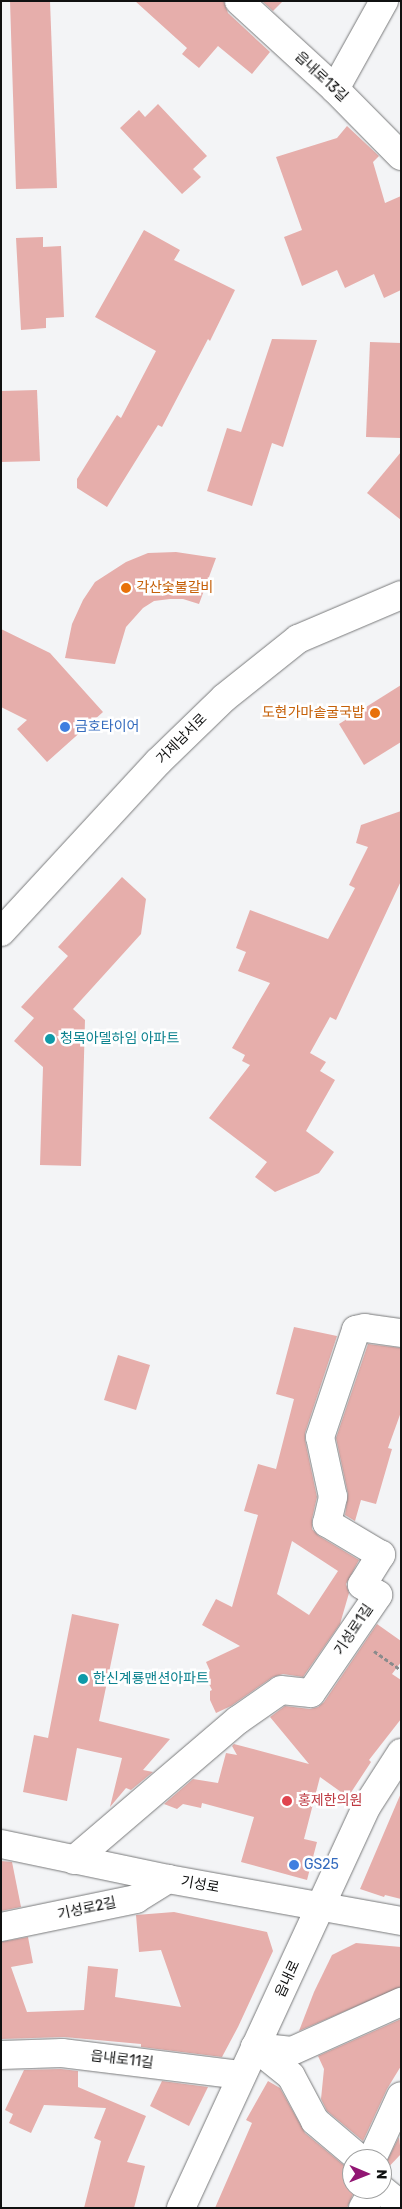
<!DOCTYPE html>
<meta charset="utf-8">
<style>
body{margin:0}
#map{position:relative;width:402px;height:2209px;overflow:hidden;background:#f3f4f6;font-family:Rubik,"Noto Sans KR",sans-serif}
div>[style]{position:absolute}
.building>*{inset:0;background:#e6aeab}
.path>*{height:3px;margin-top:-1.5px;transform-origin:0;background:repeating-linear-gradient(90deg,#8a8b8c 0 4px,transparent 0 6.5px)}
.roads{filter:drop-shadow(0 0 1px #797a7b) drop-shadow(0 0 1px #797a7b)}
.minor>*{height:28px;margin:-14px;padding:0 14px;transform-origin:14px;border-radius:14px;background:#fff}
.major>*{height:28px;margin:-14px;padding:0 14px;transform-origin:14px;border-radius:14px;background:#fff}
.dots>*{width:14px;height:14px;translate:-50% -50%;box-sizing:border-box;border:2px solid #fff;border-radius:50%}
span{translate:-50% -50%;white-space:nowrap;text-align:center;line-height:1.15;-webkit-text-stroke:5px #fff;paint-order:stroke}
.street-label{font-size:14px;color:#101111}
.food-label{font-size:14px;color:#c56008}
.left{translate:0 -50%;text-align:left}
.right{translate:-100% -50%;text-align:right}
.shop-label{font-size:14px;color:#366cbe}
.culture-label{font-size:14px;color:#0d838f}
.health-label{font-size:14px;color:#be3a42}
.frame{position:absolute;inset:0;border:2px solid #101111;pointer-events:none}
.north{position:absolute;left:342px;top:2149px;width:50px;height:50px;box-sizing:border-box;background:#fff;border:1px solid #9fa0a0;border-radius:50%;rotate:91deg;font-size:14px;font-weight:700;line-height:20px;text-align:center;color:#101111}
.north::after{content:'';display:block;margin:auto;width:18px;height:22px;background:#921673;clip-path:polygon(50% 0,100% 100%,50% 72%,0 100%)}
</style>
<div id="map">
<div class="building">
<div style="clip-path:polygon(10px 1px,50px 1px,57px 188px,16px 189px)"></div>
<div style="clip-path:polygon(135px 1px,224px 1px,228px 13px,270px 52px,252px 74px,218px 46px,199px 68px,182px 54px,187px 48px)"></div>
<div style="clip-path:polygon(262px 1px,283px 1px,273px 11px)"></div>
<div style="clip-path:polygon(158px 104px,207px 156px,193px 169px,201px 177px,182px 194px,120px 128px,139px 110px,145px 117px)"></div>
<div style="clip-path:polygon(347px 126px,379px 156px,373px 162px,385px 203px,401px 196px,401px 290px,384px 298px,374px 274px,345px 288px,337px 270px,302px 286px,284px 237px,302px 230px,276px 157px,337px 138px)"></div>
<div style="clip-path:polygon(144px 230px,180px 250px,174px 260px,235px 290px,210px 341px,208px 339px,162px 427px,158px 425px,107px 507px,77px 488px,77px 479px,117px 415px,121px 418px,156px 351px,95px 317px)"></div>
<div style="clip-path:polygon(43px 237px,43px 247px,61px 246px,64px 317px,46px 318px,46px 328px,21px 330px,16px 238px)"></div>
<div style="clip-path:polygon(272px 339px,317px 340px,283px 447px,272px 443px,252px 506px,207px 491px,227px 428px,241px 432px)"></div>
<div style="clip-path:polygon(370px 342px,401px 343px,401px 438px,366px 437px)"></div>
<div style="clip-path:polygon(37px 390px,40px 461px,1px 462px,1px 391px)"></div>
<div style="clip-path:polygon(401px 452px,401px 520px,367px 493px)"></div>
<div style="clip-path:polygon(176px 552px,216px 558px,199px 604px,183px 599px,170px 599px,154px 601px,143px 608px,126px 627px,115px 664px,65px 658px,72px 624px,83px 600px,95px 582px,126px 562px,148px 553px)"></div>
<div style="clip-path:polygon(1px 629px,50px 653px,103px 712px,47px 762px,17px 729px,27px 720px,1px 707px)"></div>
<div style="clip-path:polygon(401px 685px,401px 742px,364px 765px,339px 724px)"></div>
<div style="clip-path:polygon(401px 811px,401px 881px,336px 1020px,330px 1017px,310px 1053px,326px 1062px,320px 1071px,335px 1080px,306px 1131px,334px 1152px,319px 1173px,275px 1192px,255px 1177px,267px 1162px,209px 1118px,250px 1065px,242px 1061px,245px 1055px,232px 1048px,270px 983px,238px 971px,246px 952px,236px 948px,250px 910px,328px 939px,355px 888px,349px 885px,368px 847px,356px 843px,361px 825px)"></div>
<div style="clip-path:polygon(122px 877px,146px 899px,141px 934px,73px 1009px,85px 1020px,81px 1166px,40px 1165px,43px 1067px,14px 1041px,34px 1018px,21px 1007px,68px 956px,58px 947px)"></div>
<div style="clip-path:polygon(evenodd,294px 1327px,337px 1336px,305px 1433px,305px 1440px,317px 1497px,312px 1519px,312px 1529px,319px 1536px,359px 1560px,346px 1584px,349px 1593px,340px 1624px,303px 1677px,283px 1674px,273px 1677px,231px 1706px,216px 1713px,210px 1700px,210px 1691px,212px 1690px,204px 1674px,210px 1671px,206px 1662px,240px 1646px,202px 1625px,216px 1599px,232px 1607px,258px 1515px,244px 1511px,258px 1464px,276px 1469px,294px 1399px,276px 1394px,294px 1327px,292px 1541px,338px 1571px,309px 1615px,277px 1594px,292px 1541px)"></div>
<div style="clip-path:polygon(368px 1344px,401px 1348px,401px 1412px,388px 1448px,392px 1449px,376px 1504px,361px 1500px,355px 1521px,345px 1515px,348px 1494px,336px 1438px)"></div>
<div style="clip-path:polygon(118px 1355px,150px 1365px,136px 1410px,104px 1400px)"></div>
<div style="clip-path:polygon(72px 1614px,119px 1624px,99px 1721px,170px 1739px,143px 1770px,153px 1772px,131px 1790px,126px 1788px,110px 1807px,122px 1758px,77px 1748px,67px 1801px,23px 1792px,34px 1735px,48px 1738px)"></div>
<div style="clip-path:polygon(377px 1624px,401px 1641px,401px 1662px,392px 1674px,401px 1680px,401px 1719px,369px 1760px,371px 1762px,348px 1797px,320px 1777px,304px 1839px,317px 1842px,307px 1880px,241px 1862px,254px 1817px,202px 1803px,201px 1808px,183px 1804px,177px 1809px,164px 1804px,193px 1779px,218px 1783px,226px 1753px,237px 1755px,232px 1746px,234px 1744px,309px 1764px,270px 1717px,285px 1706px,310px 1709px,318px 1707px,324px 1702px)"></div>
<div style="clip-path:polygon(401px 1793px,401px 1899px,385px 1895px,384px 1897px,360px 1889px)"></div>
<div style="clip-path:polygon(1px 1861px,12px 1862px,21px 1907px,1px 1911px)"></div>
<div style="clip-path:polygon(174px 1912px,267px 1932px,273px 1951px,238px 2027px,222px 2057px,141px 2047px,141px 2044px,64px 2037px,1px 2039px,1px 1942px,28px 1937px,33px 1963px,11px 1967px,27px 2012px,84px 2010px,88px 1966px,118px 1969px,115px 1997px,181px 2007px,161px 1950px,139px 1952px,136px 1915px)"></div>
<div style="clip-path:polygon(356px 1943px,401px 1947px,401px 1987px,299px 2031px,314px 1992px,332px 1955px)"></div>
<div style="clip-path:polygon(401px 2019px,401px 2066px,387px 2089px,363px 2141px,327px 2111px,321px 2099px,324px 2069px,318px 2056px)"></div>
<div style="clip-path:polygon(61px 2069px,78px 2071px,78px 2087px,146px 2116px,127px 2162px,145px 2166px,134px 2208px,84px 2208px,101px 2141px,94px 2138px,106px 2108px,44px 2105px,31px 2133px,9px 2123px,13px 2114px,5px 2110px,24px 2070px)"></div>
<div style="clip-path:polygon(162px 2081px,208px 2087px,189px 2126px,150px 2106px)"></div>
<div style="clip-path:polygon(268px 2081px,280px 2088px,305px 2133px,352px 2172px,352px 2189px,354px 2189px,354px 2192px,347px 2208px,215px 2208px,252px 2123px,246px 2120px)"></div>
<div style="clip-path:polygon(399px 2137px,401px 2154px,382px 2174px,382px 2171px)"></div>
</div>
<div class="path">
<div style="left:374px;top:1651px;width:33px;rotate:35deg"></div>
</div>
<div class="roads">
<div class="minor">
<div style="left:239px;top:1px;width:130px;rotate:42.5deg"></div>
<div style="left:335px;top:89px;width:94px;rotate:45.4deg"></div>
<div style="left:335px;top:89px;width:101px;rotate:-60.9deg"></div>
<div style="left:1px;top:1844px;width:171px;rotate:11.8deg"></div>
<div style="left:168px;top:1879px;width:237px;rotate:10.2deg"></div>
<div style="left:74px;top:1860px;width:216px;rotate:-40.5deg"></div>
<div style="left:238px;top:1720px;width:52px;rotate:-34.9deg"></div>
<div style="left:281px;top:1690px;width:30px;rotate:6deg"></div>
<div style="left:311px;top:1693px;width:119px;rotate:-55.6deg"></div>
<div style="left:378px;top:1595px;width:19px;rotate:-148deg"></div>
<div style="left:362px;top:1585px;width:36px;rotate:-58deg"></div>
<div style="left:381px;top:1555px;width:63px;rotate:-149.3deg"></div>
<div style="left:327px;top:1523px;width:27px;rotate:-77deg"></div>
<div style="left:333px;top:1497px;width:61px;rotate:-102.2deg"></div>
<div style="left:320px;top:1437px;width:113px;rotate:-71.4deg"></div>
<div style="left:356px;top:1330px;width:9px;rotate:-13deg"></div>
<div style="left:365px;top:1328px;width:36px;rotate:8deg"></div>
<div style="left:1px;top:1927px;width:138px;rotate:-11.7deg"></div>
<div style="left:136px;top:1899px;width:38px;rotate:-32deg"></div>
<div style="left:255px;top:2047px;width:37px;rotate:6deg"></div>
<div style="left:292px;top:2051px;width:120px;rotate:-24.2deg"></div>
<div style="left:255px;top:2047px;width:46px;rotate:38.9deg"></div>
<div style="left:291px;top:2076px;width:51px;rotate:61.9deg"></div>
<div style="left:315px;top:2121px;width:59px;rotate:40.2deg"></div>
<div style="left:1px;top:2055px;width:61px;rotate:-1.9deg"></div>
<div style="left:62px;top:2053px;width:181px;rotate:7deg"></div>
<div style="left:372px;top:2159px;width:69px;rotate:-65.3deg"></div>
<div style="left:381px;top:2189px;width:26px;rotate:39deg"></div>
<div style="left:181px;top:2208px;width:443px;rotate:-65.2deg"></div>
<div style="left:367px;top:1806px;width:63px;rotate:-57.3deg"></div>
<div style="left:363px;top:2208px;width:14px;rotate:-60deg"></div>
<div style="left:370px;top:2196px;width:7px;rotate:-90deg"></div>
</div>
<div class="major">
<div style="left:1px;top:932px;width:231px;rotate:-47.3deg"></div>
<div style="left:158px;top:762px;width:92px;rotate:-44.1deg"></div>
<div style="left:224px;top:698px;width:95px;rotate:-38.6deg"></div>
<div style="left:298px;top:639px;width:112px;rotate:-23.1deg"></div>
</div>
</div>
<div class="dots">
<div style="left:126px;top:588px;background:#e8710a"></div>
<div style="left:375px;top:713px;background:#e8710a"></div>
<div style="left:65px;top:727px;background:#3f7fe0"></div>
<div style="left:50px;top:1039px;background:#0f9aa8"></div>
<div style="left:83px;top:1679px;background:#0f9aa8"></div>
<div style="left:287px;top:1801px;background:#e0444e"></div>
<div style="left:294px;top:1865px;background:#3f7fe0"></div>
</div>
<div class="street-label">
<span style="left:321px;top:77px;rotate:43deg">읍내로13길</span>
<span style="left:182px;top:739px;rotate:-45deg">거제남서로</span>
<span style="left:354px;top:1630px;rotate:-56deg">기성로1길</span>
<span style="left:200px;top:1885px;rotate:10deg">기성로</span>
<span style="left:87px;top:1909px;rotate:-12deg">기성로2길</span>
<span style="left:288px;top:1979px;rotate:-65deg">읍내로</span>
<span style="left:122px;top:2060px;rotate:7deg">읍내로11길</span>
</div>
<div class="food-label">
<span class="left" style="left:136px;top:588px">각산숯불갈비</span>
<span class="right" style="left:365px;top:713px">도현가마솥굴국밥</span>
</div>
<div class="shop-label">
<span class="left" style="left:75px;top:727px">금호타이어</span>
<span class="left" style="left:304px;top:1865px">GS25</span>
</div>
<div class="culture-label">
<span class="left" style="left:60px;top:1039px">청목아델하임 아파트</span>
<span class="left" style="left:93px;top:1679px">한신계룡맨션아파트</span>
</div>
<div class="health-label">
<span class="left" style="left:298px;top:1801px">홍제한의원</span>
</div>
<div class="frame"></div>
<div class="north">N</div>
</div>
